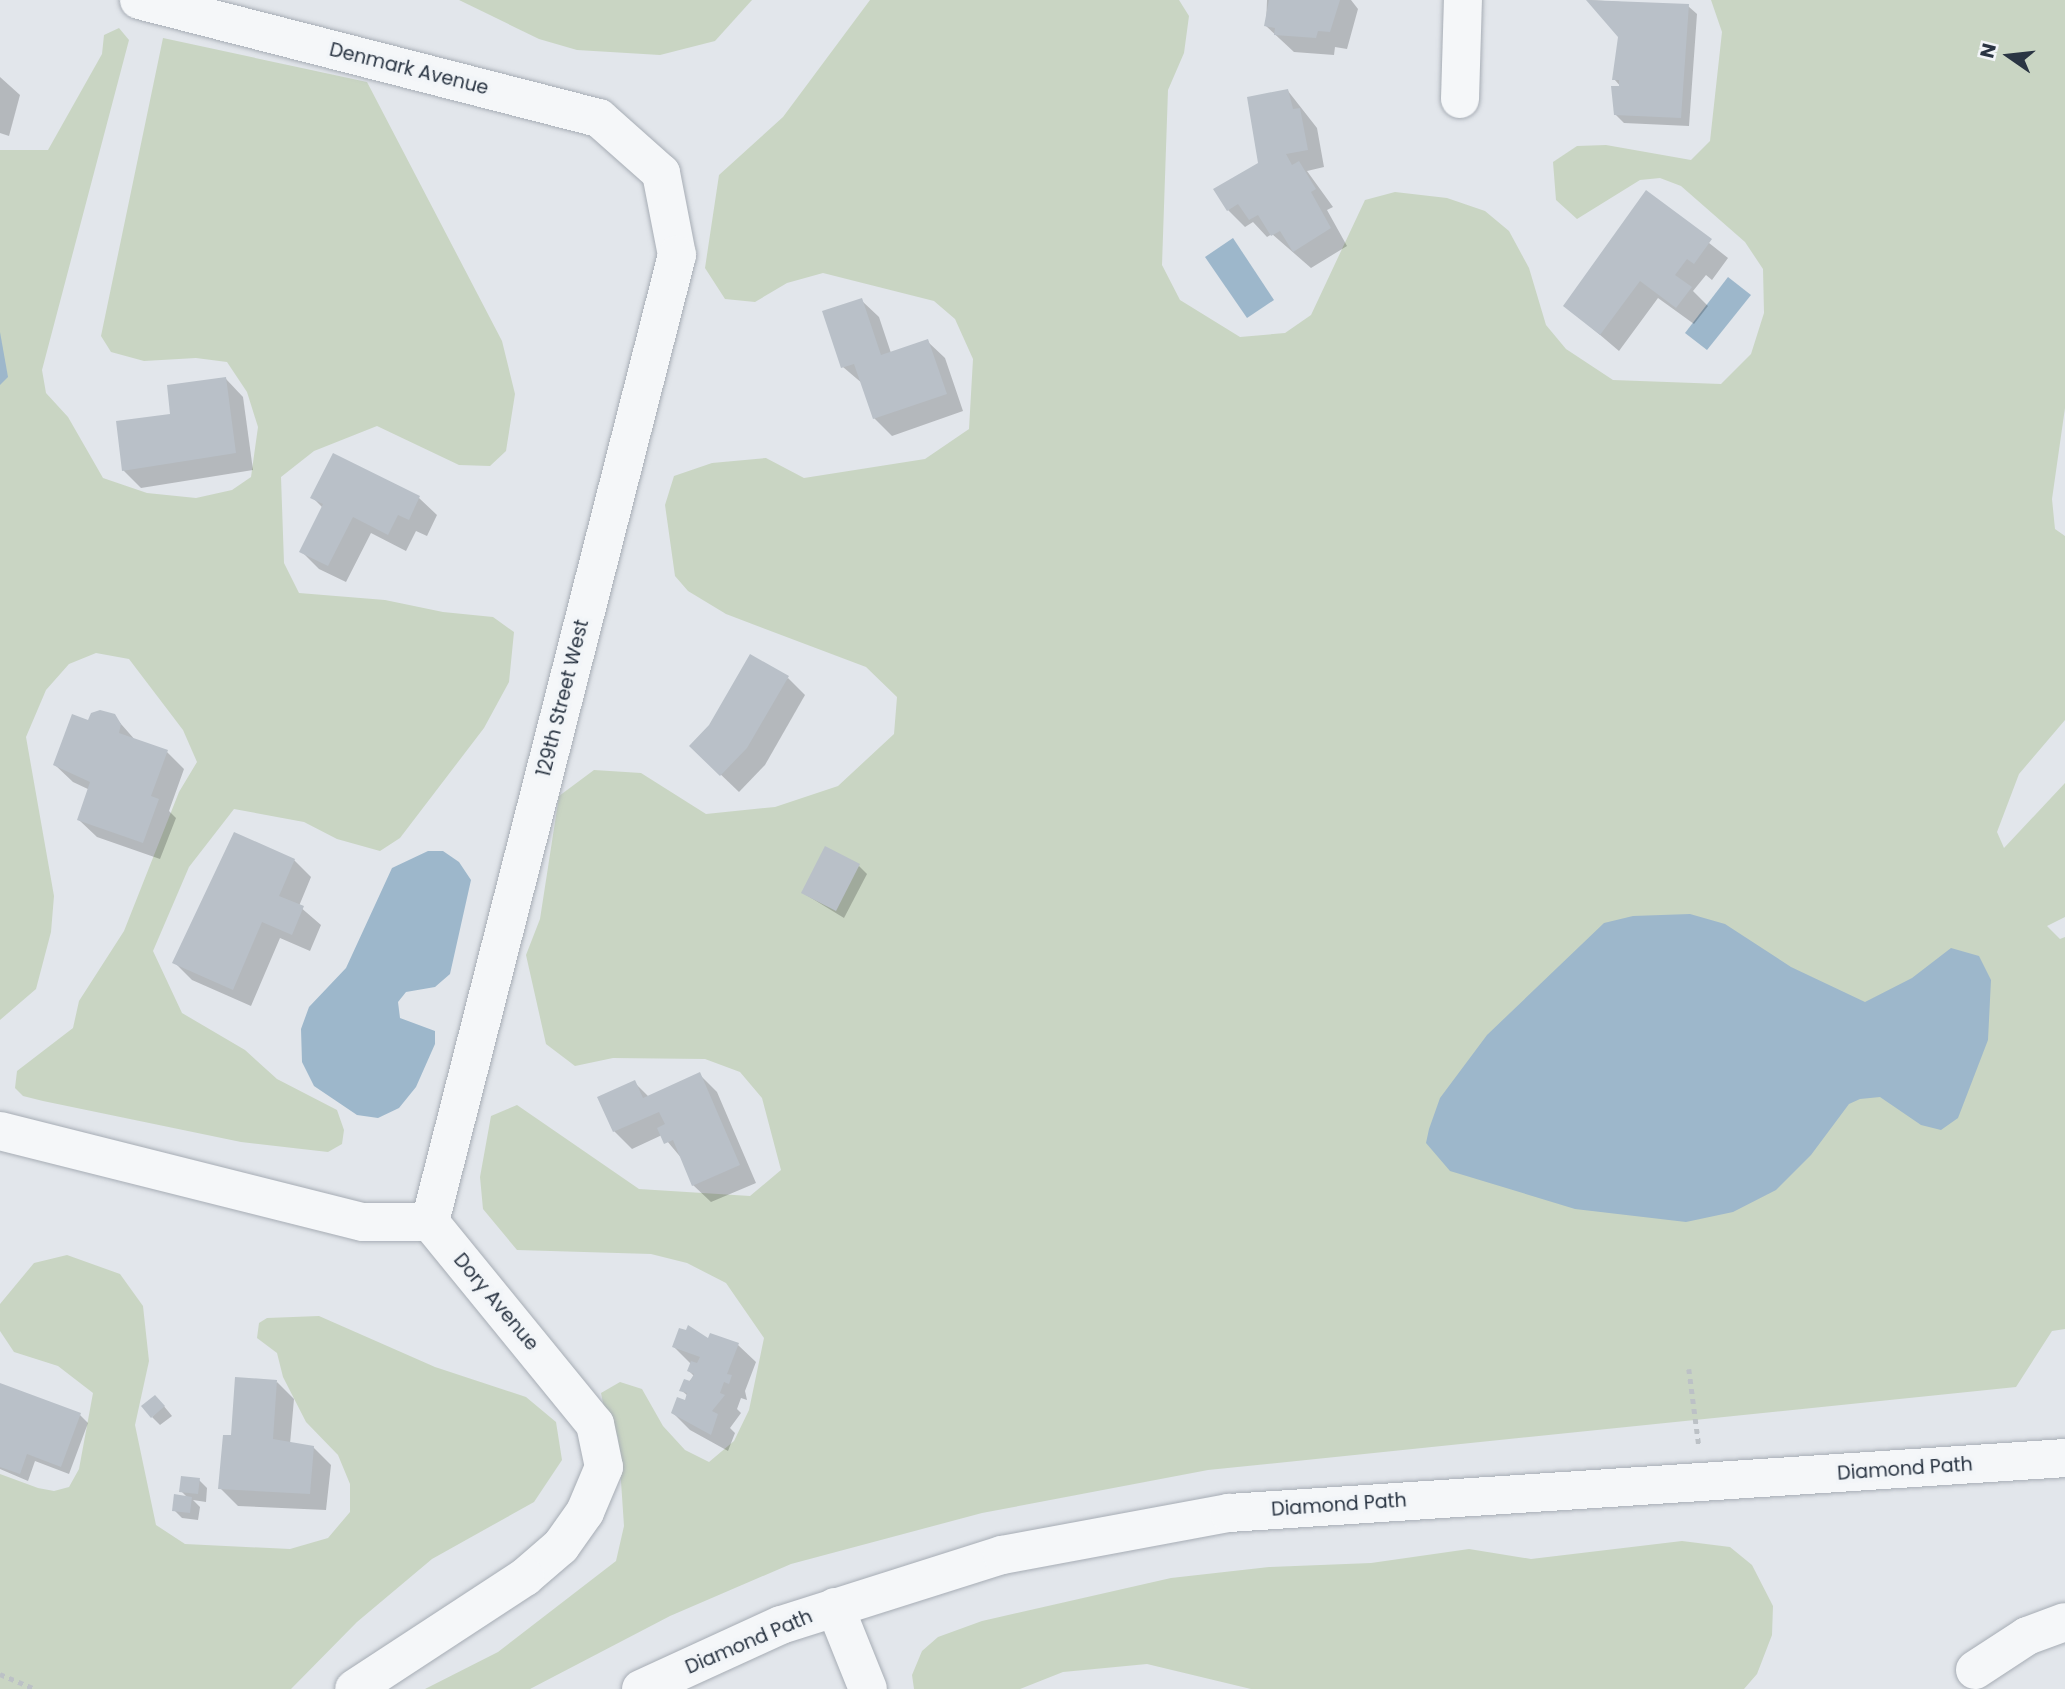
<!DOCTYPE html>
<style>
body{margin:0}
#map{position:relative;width:2065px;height:1689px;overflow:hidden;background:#e2e6eb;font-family:Poppins,sans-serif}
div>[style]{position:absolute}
.green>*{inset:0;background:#c9d5c3}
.water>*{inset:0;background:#9db7cb}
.shadow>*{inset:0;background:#0003}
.building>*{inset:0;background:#b9c0c8}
.path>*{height:4.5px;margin-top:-2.25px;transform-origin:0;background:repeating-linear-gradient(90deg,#bcc1c6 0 5px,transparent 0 10px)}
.roads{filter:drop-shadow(0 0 2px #a7adb5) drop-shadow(0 0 2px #a7adb5)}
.minor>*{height:38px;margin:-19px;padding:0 19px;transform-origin:19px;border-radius:19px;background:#f5f7f9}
.tertiary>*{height:38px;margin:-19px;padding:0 19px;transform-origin:19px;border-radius:19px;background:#f5f7f9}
span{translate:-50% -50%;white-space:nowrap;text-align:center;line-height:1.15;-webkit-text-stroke:7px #f2f5f8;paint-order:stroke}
.street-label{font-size:19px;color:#2a3543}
.north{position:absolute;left:1974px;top:21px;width:70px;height:70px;-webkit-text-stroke:5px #f2f5f8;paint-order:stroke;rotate:284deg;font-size:19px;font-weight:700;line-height:28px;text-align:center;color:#2a3543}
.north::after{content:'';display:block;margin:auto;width:24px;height:32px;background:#2a3543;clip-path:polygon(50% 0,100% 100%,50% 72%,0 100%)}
</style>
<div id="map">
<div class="green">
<div style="clip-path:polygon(459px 0,752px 0,715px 41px,660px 55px,577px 50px,539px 39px)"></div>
<div style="clip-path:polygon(870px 0,1179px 0,1189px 16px,1184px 53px,1168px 90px,1162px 265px,1180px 300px,1240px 337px,1285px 333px,1311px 315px,1365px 200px,1395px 192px,1447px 198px,1485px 211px,1509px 231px,1529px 268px,1546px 325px,1566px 349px,1613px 380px,1721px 384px,1751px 354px,1764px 313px,1763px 269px,1745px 242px,1681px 186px,1660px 178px,1640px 180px,1577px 219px,1556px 200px,1553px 162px,1577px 146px,1606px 145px,1691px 160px,1710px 141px,1722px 32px,1711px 0,2065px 0,2065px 408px,2052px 499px,2055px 529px,2065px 536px,2065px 720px,2019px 774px,1997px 832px,2004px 848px,2065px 783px,2065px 917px,2047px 926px,2060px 939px,2065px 937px,2065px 1329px,2052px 1331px,2016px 1387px,1208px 1470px,982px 1513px,791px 1564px,670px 1616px,530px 1689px,425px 1689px,498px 1652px,616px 1561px,624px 1526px,618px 1437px,607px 1422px,601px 1393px,620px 1382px,642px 1389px,663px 1426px,685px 1450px,709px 1462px,734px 1441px,749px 1410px,764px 1338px,726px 1283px,687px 1263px,651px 1254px,517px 1250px,483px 1209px,480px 1177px,491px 1116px,517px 1105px,639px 1189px,750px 1196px,781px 1170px,762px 1098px,740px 1072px,705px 1059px,613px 1058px,575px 1066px,546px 1044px,526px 955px,540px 919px,559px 796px,594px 770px,641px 773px,706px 814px,775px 807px,838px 786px,894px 734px,897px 697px,866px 667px,726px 614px,688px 591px,675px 576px,665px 505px,674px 476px,712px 463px,766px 458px,804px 478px,925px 459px,969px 429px,973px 359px,955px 319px,934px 301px,823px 273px,787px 283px,755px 302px,725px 299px,705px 268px,719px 175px,783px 117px)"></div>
<div style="clip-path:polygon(119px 28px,129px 40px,42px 370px,46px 393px,68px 417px,103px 478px,147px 493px,196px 498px,232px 490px,251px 477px,258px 427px,247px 392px,227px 362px,196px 358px,144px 361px,111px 352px,101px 336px,163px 38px,367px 82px,502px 341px,515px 394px,506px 451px,490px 466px,459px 465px,377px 426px,314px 451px,281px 477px,284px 563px,299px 593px,385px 600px,443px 612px,493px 617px,514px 632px,509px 682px,484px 728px,400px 838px,380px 851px,337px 839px,304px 822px,234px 809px,189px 867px,153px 951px,182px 1013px,245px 1050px,277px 1079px,337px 1110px,344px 1130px,342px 1144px,328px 1152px,241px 1142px,43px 1101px,23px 1096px,15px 1088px,17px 1071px,73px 1028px,79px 1001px,124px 931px,179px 792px,197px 762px,183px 730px,129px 659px,96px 653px,69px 664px,46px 690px,26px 737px,54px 896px,51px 932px,36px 989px,0 1020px,0 150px,48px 150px,102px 54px,104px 35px)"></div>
<div style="clip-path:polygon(67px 1255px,120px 1274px,143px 1306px,149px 1361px,135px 1425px,156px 1525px,185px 1544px,290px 1549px,328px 1538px,350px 1512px,350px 1484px,338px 1455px,306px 1422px,283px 1377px,277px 1353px,257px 1338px,259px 1323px,267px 1318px,319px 1316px,435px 1367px,526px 1397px,556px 1422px,562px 1460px,534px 1502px,432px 1559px,357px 1622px,291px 1689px,0 1689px,0 1474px,38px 1488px,54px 1491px,69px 1487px,79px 1469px,93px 1393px,58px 1366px,14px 1352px,0 1331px,0 1304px,34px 1263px)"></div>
<div style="clip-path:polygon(1682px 1541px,1730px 1547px,1752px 1565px,1773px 1606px,1772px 1635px,1757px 1674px,1744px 1689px,1251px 1689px,1147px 1664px,1063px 1672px,1020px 1689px,914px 1689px,912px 1675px,922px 1651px,938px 1637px,982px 1621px,1171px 1578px,1269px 1567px,1371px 1563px,1469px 1549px,1531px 1559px)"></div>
</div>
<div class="water">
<div style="clip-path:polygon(1233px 238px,1274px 300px,1247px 318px,1205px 257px)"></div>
<div style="clip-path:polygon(1728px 277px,1751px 295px,1707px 350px,1685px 333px)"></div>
<div style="clip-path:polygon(0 332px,8px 377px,0 385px)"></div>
<div style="clip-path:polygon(428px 851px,443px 851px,459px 862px,471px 880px,450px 974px,435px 987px,406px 992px,398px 1002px,400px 1018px,435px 1031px,435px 1044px,416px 1087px,399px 1108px,378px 1118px,357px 1115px,314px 1086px,302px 1062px,301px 1029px,309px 1007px,346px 968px,392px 868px)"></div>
<div style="clip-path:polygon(1690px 914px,1725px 924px,1791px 967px,1865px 1002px,1912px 978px,1951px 948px,1979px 956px,1991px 980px,1988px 1040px,1958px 1118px,1941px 1130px,1921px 1125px,1880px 1097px,1860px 1099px,1849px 1104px,1811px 1155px,1776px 1190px,1733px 1212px,1686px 1222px,1575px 1209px,1450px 1171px,1426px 1143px,1429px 1129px,1440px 1098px,1487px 1035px,1604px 923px,1633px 916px)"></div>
</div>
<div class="shadow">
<div style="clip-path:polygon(1267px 0,1351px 0,1358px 9px,1347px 49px,1335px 47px,1334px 55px,1294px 52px,1266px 26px)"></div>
<div style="clip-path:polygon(1588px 0,1688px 6px,1697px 14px,1689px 126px,1624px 123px,1615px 114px,1622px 88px,1614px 79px,1620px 36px)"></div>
<div style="clip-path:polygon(0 77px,20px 95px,9px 136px,0 133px)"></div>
<div style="clip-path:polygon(1288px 91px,1317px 128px,1324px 167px,1307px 171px,1333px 207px,1327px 210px,1347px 246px,1311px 268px,1272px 234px,1267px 237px,1253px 222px,1245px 227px,1228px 210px,1260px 164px)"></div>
<div style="clip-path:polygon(1646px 193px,1728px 258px,1712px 280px,1706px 275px,1693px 291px,1708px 306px,1694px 324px,1658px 298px,1619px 351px,1566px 306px)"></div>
<div style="clip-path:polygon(861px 300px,879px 317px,891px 353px,927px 341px,945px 358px,963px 411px,892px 436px,874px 418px,863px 384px,843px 367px)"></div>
<div style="clip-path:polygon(226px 379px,243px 397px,253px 470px,141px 488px,123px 470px,172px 415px)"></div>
<div style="clip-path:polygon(334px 455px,419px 498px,437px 515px,427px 536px,416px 531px,406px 551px,371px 533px,346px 582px,319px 569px,301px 551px,323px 508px,312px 497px)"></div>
<div style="clip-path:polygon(788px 678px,805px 695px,765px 765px,739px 792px,691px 746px)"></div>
<div style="clip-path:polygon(114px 716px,136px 741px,167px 752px,184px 769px,169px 811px,176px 818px,160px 859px,97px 837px,79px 820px,90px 790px,73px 782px,55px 765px,90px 722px)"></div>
<div style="clip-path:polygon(294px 860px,311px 877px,299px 906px,321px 925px,310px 951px,280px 938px,251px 1006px,192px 980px,175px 963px)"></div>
<div style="clip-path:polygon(859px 866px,867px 874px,844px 918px,803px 893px)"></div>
<div style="clip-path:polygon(699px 1074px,717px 1092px,756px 1183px,711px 1202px,693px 1185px,683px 1160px,662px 1135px,632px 1149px,614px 1131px,599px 1097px,634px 1082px,649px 1097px)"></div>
<div style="clip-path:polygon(709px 1341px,738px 1345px,756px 1362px,745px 1391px,747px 1400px,741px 1398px,737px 1409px,741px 1413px,730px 1428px,735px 1433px,728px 1451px,690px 1430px,673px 1413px,686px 1402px,688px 1396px,681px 1390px,694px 1376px,689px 1371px,691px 1364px,674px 1347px)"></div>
<div style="clip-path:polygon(277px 1382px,294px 1399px,290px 1444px,313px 1447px,331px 1465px,326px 1510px,238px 1506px,220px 1488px,232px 1437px)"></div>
<div style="clip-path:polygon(0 1385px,80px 1415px,88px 1423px,69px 1474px,35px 1461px,28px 1481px,0 1469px)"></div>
<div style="clip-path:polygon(163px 1405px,172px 1416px,160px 1425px,152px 1417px)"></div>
<div style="clip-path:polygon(199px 1480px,207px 1488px,206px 1502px,193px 1500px,200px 1507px,198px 1520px,182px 1518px,174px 1510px,188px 1498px,181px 1491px)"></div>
</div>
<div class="building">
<div style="clip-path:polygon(1269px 0,1340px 0,1330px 32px,1318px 31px,1316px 38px,1274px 35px,1275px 28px,1264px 26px)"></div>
<div style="clip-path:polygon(1586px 0,1689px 4px,1681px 118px,1614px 115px,1611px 86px,1619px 86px,1619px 80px,1612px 80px,1618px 37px)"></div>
<div style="clip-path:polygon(1288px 89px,1293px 109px,1300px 108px,1308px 150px,1286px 154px,1292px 165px,1299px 161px,1316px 189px,1311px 192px,1331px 228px,1293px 252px,1280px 231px,1271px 236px,1258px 215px,1249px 220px,1238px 204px,1227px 211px,1213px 189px,1258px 163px,1247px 97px)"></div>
<div style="clip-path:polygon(1646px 190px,1712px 239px,1694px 264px,1687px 259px,1675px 275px,1692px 287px,1676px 308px,1640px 281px,1600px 335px,1563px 306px)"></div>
<div style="clip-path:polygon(862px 298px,881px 355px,928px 339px,947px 394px,873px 419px,854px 364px,841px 368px,822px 311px)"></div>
<div style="clip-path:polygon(226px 377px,236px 453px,122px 471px,116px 421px,170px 414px,167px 385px)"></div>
<div style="clip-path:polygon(333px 453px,420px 496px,409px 520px,398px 515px,388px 535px,353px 517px,328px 566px,299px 552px,323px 504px,310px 498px)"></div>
<div style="clip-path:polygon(750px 654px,789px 676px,747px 748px,720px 776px,689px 746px,709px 725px)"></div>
<div style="clip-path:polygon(100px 710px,115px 714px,121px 724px,119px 733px,168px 750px,151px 796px,159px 799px,143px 843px,77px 820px,90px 782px,53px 765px,72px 714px,88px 720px,91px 713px)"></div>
<div style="clip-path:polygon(234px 832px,295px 859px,279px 896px,304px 906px,292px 935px,262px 922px,233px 990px,172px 963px)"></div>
<div style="clip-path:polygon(825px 846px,860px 864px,836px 911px,801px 893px)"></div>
<div style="clip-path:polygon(700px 1072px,740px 1165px,692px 1186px,673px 1140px,664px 1144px,657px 1128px,665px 1124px,659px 1112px,613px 1132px,597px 1097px,635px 1080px,643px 1098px)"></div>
<div style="clip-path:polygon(688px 1325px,708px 1338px,710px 1333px,739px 1343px,727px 1374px,732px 1375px,729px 1384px,724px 1382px,720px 1393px,725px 1395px,712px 1411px,718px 1414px,711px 1435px,671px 1413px,677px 1397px,685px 1400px,687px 1393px,679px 1391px,684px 1379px,690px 1381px,694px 1374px,687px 1371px,691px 1361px,697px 1363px,700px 1357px,672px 1347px,679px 1328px,686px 1330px)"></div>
<div style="clip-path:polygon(235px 1377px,277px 1380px,273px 1439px,314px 1446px,310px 1494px,218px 1489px,223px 1435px,231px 1435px)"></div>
<div style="clip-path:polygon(0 1383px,81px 1413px,61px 1467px,27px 1454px,20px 1474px,0 1467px)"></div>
<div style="clip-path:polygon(155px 1395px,165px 1406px,151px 1418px,141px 1406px)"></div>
<div style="clip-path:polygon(181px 1476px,200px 1478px,198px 1494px,179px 1492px)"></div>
<div style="clip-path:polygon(174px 1494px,192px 1497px,190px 1513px,172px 1511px)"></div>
</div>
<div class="path">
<div style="left:1689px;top:1369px;width:78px;rotate:82.6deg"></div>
<div style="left:0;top:1674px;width:38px;rotate:23deg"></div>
</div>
<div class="roads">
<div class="minor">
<div style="left:139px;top:0;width:475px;rotate:14.4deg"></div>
<div style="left:599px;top:118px;width:83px;rotate:41.6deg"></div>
<div style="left:661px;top:173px;width:84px;rotate:79deg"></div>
<div style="left:677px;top:255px;width:998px;rotate:104.33deg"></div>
<div style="left:1460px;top:99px;width:99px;rotate:-88.3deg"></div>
<div style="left:0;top:1131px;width:374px;rotate:14.1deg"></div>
<div style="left:363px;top:1222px;width:67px"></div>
<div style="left:430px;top:1222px;width:261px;rotate:50.8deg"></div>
<div style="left:595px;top:1424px;width:44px;rotate:78.2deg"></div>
<div style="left:604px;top:1467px;width:49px;rotate:112.9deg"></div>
<div style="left:585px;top:1512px;width:42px;rotate:125.2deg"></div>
<div style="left:561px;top:1546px;width:48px;rotate:139.3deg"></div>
<div style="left:525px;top:1577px;width:204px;rotate:146.8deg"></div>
<div style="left:835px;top:1607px;width:88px;rotate:68.1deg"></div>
<div style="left:1975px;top:1670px;width:62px;rotate:-33.2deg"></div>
<div style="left:2027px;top:1636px;width:40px;rotate:-20.2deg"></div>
</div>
<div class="tertiary">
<div style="left:641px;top:1689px;width:154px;rotate:-24.6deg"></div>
<div style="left:781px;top:1625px;width:232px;rotate:-17.6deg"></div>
<div style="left:1002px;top:1555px;width:231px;rotate:-10.5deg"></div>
<div style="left:1229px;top:1513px;width:838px;rotate:-3.76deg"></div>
</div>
</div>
<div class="street-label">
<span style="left:409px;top:69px;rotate:14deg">Denmark Avenue</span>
<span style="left:563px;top:698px;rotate:-76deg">129th Street West</span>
<span style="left:496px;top:1302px;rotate:50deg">Dory Avenue</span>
<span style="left:1905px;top:1469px;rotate:-4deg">Diamond Path</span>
<span style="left:1339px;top:1505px;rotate:-4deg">Diamond Path</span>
<span style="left:749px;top:1642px;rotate:-23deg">Diamond Path</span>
</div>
<div class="north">N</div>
</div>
